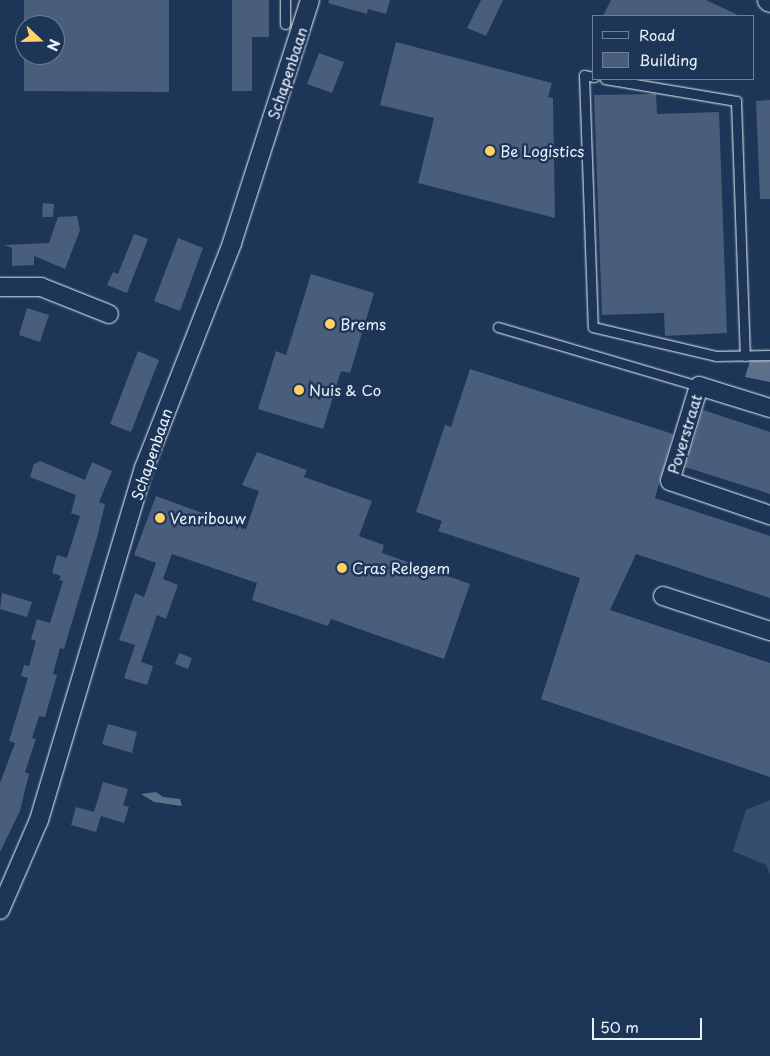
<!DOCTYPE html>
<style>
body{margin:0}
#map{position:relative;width:770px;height:1056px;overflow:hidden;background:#1d3557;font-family:"Playpen Sans",sans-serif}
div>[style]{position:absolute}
.green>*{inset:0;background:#374d6c}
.water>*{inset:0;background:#5d7089}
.building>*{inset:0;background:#495e7a}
.roads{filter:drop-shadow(0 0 1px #e8f1f8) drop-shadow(0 0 1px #e8f1f8)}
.service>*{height:9px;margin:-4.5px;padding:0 4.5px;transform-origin:4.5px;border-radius:4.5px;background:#1d3557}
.minor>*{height:18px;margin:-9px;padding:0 9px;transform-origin:9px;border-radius:9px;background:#1d3557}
.tertiary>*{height:21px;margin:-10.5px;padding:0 10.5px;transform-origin:10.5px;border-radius:10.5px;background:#1d3557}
.dots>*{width:14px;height:14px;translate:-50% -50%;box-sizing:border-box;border:2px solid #1d3557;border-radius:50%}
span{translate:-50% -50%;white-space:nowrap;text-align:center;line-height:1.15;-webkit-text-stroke:5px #1d3557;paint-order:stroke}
.street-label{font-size:15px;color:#e8f1f8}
.poi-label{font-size:15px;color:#e8f1f8}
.left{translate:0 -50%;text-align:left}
.legend{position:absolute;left:592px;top:15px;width:162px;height:65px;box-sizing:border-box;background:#1d3557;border:1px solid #6e8097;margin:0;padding:6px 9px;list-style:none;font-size:15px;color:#e8f1f8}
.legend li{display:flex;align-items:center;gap:10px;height:25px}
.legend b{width:25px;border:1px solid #6e8097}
.north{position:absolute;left:15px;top:15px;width:50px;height:50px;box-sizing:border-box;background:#1d3557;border:1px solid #6e8097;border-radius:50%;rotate:111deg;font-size:14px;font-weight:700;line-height:20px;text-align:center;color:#e8f1f8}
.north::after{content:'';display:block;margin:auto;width:18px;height:22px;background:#ffd166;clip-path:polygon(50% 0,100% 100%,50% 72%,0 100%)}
.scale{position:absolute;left:592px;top:1018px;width:110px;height:22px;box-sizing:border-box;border:2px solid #e8f1f8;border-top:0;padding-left:6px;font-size:15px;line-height:18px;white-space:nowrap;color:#e8f1f8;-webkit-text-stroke:4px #1d3557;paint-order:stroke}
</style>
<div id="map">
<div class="green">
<div style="clip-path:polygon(770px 800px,770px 874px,766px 865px,733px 851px,746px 810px)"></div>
</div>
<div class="water">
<div style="clip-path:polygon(750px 361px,770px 361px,770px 382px,745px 377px)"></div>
<div style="clip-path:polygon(156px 792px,163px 797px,180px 799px,182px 806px,154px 802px,141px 794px)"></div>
</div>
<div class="building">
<div style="clip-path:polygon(24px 0,169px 0,169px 92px,24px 91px,24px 55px,55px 55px,55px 25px,24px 25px)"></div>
<div style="clip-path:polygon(232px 0,269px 0,269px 37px,252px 37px,252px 91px,232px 91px)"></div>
<div style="clip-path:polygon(329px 0,390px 0,386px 14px,368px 9px,367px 14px,328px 3px)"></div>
<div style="clip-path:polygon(481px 0,503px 0,486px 36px,467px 28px)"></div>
<div style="clip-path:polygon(611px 0,706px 0,740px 16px,603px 16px)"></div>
<div style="clip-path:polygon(396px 42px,552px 83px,548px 97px,553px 98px,555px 218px,418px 183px,434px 118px,380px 105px)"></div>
<div style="clip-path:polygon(319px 53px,344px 62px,332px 93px,307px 84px)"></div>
<div style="clip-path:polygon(656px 94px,657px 114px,719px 112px,727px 333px,665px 336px,664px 313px,602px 315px,594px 95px)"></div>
<div style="clip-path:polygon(770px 100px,770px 199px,760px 199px,756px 101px)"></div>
<div style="clip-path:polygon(43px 203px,54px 204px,53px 217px,42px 217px)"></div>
<div style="clip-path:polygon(77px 216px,80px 230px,65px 269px,34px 256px,34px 265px,12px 266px,12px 248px,4px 245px,49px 243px,58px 217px)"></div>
<div style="clip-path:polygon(134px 234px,148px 239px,127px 293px,107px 285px,113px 272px,118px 274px)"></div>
<div style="clip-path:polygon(178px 238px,203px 248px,180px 311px,154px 301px)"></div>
<div style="clip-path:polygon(311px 274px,374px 293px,350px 373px,341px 371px,323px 429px,258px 409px,276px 351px,286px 355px)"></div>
<div style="clip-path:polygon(27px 308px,49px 315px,40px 342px,19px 335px)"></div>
<div style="clip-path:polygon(138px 351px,159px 360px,131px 432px,110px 424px)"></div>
<div style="clip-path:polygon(470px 369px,673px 434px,655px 498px,770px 536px,770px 598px,636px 554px,610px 610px,770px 663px,770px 777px,541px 699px,580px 578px,438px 531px,442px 521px,416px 512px,445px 425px,451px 427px)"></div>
<div style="clip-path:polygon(703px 410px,770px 432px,770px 494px,685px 467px)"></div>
<div style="clip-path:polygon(257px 452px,307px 470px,304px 477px,372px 501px,359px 536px,384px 545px,382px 553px,470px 584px,444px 659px,331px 619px,328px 626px,252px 600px,257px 583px,172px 554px,163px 579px,178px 585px,166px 619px,157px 615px,141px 662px,153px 666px,147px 685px,124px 678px,135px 645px,119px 640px,135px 593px,144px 597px,156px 563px,134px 555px,156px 496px,246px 529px,259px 491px,242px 485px)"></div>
<div style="clip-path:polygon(40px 461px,85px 480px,92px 462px,112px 471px,99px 502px,105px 504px,98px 534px,64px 649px,60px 648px,53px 674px,57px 675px,45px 717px,39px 716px,32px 738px,36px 739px,25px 772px,29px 774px,20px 811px,0 852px,0 783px,15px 743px,9px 741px,28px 678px,21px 676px,24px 665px,29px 666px,36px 641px,31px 639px,37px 619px,50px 623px,63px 581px,59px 580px,61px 576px,52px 573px,57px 555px,67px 558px,80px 516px,71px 513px,76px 495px,30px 477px,34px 464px)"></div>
<div style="clip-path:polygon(2px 593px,32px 602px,27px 617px,0 609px)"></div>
<div style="clip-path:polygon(179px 653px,192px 658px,188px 669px,175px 664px)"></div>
<div style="clip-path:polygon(108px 724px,137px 732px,132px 753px,102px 744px)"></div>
<div style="clip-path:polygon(103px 782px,128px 789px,123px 805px,129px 807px,124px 823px,101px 816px,96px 832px,71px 825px,76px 807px,94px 812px)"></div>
</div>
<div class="roads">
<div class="service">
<div style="left:285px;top:0;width:24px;rotate:90deg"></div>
<div style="left:594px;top:77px;width:10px;rotate:-169deg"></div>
<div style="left:584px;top:75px;width:252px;rotate:88deg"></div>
<div style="left:593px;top:327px;width:126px;rotate:13.3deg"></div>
<div style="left:716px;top:356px;width:54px;rotate:-1.1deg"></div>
<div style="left:605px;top:79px;width:133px;rotate:9.5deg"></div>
<div style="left:736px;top:101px;width:255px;rotate:88deg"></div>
<div style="left:498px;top:327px;width:209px;rotate:16.4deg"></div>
</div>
<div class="minor">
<div style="left:0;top:287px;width:41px"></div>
<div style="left:41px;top:287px;width:73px;rotate:21.7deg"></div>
<div style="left:770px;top:408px;width:74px;rotate:-162.8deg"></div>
<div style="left:699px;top:386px;width:99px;rotate:107deg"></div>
<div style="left:670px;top:481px;width:106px;rotate:18.8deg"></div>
<div style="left:663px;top:596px;width:113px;rotate:18.1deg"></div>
<div style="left:0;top:910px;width:98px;rotate:-66.6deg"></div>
<div style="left:39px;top:820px;width:367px;rotate:-73.4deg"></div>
<div style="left:144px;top:468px;width:242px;rotate:-68.6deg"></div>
<div style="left:232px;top:243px;width:255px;rotate:-72.2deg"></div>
</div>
<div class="tertiary">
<div style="left:768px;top:0;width:2px;rotate:27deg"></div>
</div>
</div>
<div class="dots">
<div style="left:490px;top:151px;background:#ffd166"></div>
<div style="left:330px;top:324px;background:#ffd166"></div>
<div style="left:299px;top:390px;background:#ffd166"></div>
<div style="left:160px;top:518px;background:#ffd166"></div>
<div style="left:342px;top:568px;background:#ffd166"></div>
</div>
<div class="street-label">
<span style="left:287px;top:73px;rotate:-72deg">Schapenbaan</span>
<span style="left:684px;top:434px;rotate:-73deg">Poverstraat</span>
<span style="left:151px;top:454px;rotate:-71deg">Schapenbaan</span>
</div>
<div class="poi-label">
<span class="left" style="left:500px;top:151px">Be Logistics</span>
<span class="left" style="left:340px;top:324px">Brems</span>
<span class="left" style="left:309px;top:390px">Nuis &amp; Co</span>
<span class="left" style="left:170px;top:518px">Venribouw</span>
<span class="left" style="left:352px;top:568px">Cras Relegem</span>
</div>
<ul class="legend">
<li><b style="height:6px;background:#1d3557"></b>Road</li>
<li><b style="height:14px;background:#495e7a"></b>Building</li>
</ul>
<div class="north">N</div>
<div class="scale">50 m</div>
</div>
